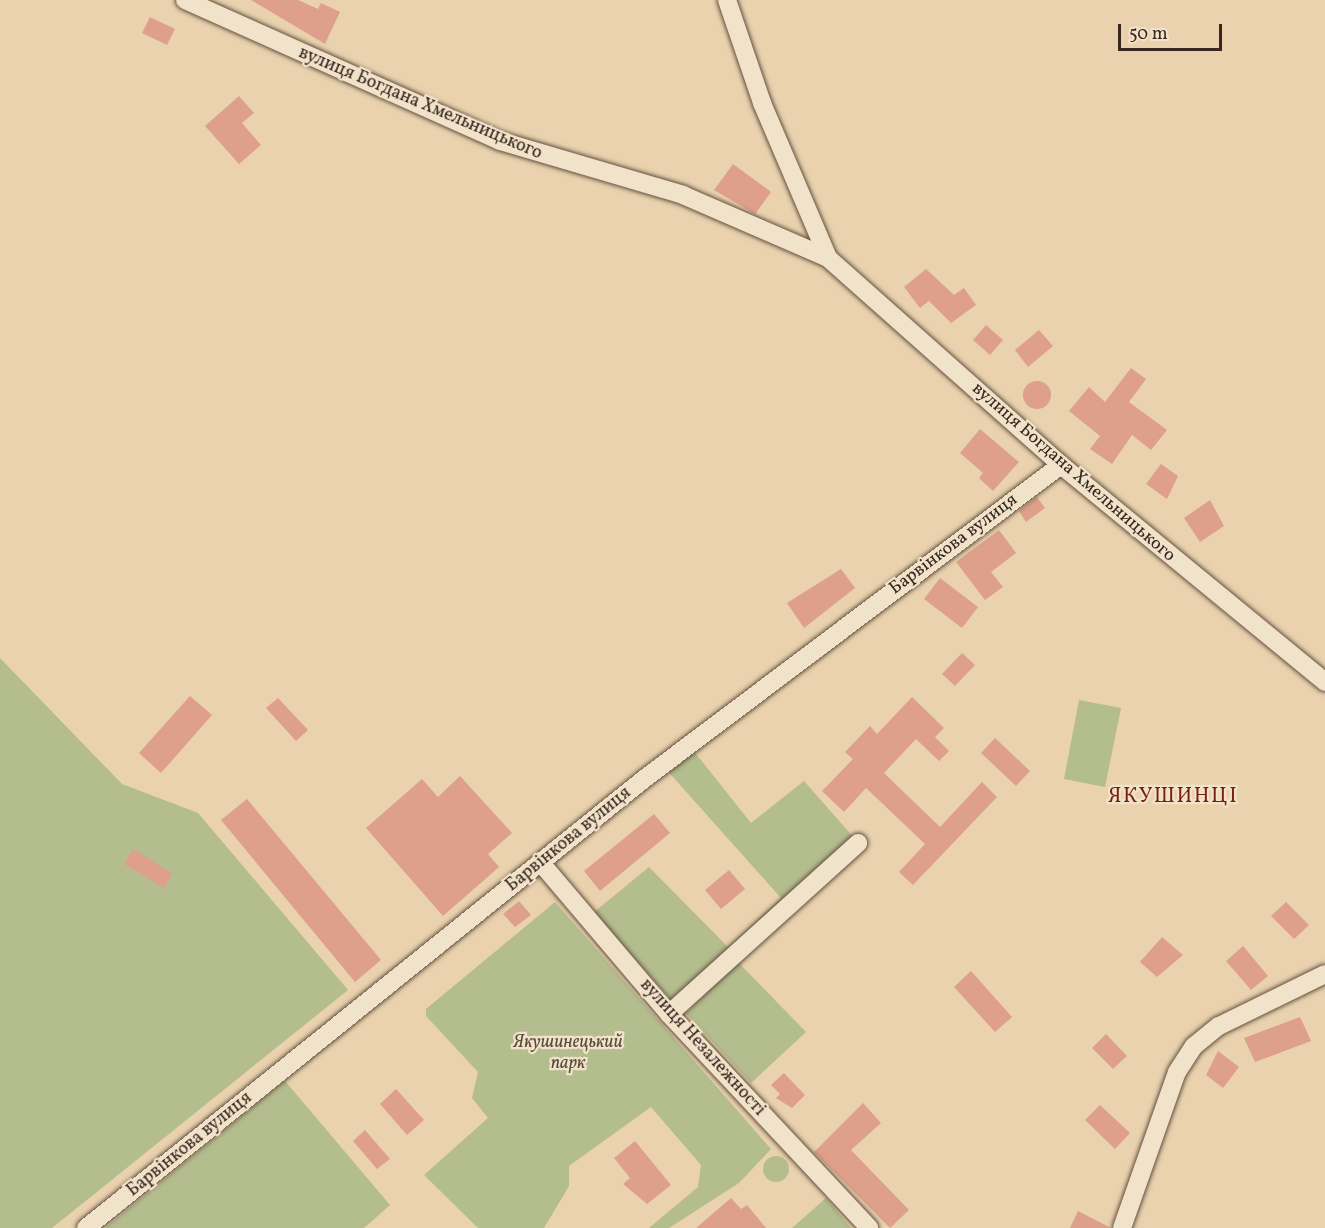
<!DOCTYPE html>
<meta charset="utf-8">
<style>
body{margin:0}
#map{position:relative;width:1325px;height:1228px;overflow:hidden;background:#e9d2ad;font-family:Vollkorn,serif}
div>[style]{position:absolute}
.green>*{inset:0;background:#b3bd8d}
.round{border-radius:50%}
.building>*{inset:0;background:#dea08a}
.roads{filter:drop-shadow(0 0 2px #655142) drop-shadow(0 0 2px #655142)}
.minor>*{height:18px;margin:-9px;padding:0 9px;transform-origin:9px;border-radius:9px;background:#f1e2ca}
span{translate:-50% -50%;white-space:nowrap;text-align:center;line-height:1.15;-webkit-text-stroke:4.5px #f1e2ca;paint-order:stroke}
.street-label{font-size:18px;color:#39261e}
.park-label{font-size:18px;color:#584c3a;font-style:italic}
.quarter-label{font-size:21px;color:#7a1f14;letter-spacing:1.5px}
.scale{position:absolute;left:1118px;top:24px;width:104px;height:27px;box-sizing:border-box;border:3px solid #39261e;border-top:0;padding-left:8px;font-size:18px;line-height:21px;white-space:nowrap;color:#39261e;-webkit-text-stroke:4px #f1e2ca;paint-order:stroke}
</style>
<div id="map">
<div class="green">
<div style="clip-path:polygon(0 658px,122px 784px,198px 813px,348px 990px,52px 1228px,0 1228px)"></div>
<div style="clip-path:polygon(1079px 700px,1121px 708px,1105px 787px,1064px 779px)"></div>
<div style="clip-path:polygon(693px 750px,751px 823px,804px 781px,855px 839px,675px 1004px,593px 913px,649px 867px,728px 947px,781px 898px,665px 768px)"></div>
<div style="clip-path:polygon(555px 902px,771px 1149px,739px 1183px,669px 1228px,649px 1228px,698px 1187px,701px 1165px,651px 1107px,569px 1166px,569px 1186px,544px 1228px,478px 1228px,424px 1175px,488px 1118px,472px 1098px,478px 1072px,426px 1016px,426px 1009px)"></div>
<div style="clip-path:polygon(738px 962px,806px 1032px,751px 1083px,686px 1013px)"></div>
<div style="clip-path:polygon(285px 1081px,390px 1205px,364px 1228px,105px 1228px)"></div>
<div class="round" style="left:763px;top:1156px;width:26px;height:26px"></div>
<div style="clip-path:polygon(826px 1198px,851px 1228px,792px 1228px)"></div>
</div>
<div class="building">
<div style="clip-path:polygon(251px 0,298px 0,318px 9px,321px 3px,340px 12px,325px 44px)"></div>
<div style="clip-path:polygon(150px 17px,175px 29px,167px 45px,142px 33px)"></div>
<div style="clip-path:polygon(239px 96px,254px 113px,242px 123px,261px 145px,239px 164px,205px 126px)"></div>
<div style="clip-path:polygon(733px 164px,771px 192px,755px 214px,714px 190px)"></div>
<div style="clip-path:polygon(926px 269px,954px 295px,964px 288px,976px 305px,951px 323px,929px 301px,920px 308px,904px 287px)"></div>
<div style="clip-path:polygon(986px 325px,1003px 340px,990px 355px,973px 340px)"></div>
<div style="clip-path:polygon(1039px 330px,1053px 346px,1028px 367px,1015px 350px)"></div>
<div style="clip-path:polygon(1131px 368px,1146px 379px,1129px 402px,1167px 430px,1151px 450px,1132px 435px,1112px 464px,1090px 449px,1100px 436px,1069px 411px,1089px 387px,1105px 402px)"></div>
<div class="round" style="left:1023px;top:381px;width:28px;height:28px"></div>
<div style="clip-path:polygon(980px 429px,1019px 462px,993px 491px,979px 478px,983px 473px,960px 453px)"></div>
<div style="clip-path:polygon(1161px 464px,1178px 476px,1167px 499px,1146px 484px)"></div>
<div style="clip-path:polygon(1037px 497px,1045px 508px,1026px 522px,1019px 511px)"></div>
<div style="clip-path:polygon(1210px 500px,1224px 526px,1200px 542px,1184px 518px)"></div>
<div style="clip-path:polygon(999px 530px,1016px 553px,991px 572px,1003px 587px,985px 600px,956px 562px)"></div>
<div style="clip-path:polygon(841px 569px,855px 588px,804px 628px,787px 603px)"></div>
<div style="clip-path:polygon(940px 578px,978px 607px,962px 628px,924px 599px)"></div>
<div style="clip-path:polygon(962px 653px,975px 665px,955px 686px,942px 674px)"></div>
<div style="clip-path:polygon(190px 696px,212px 715px,161px 773px,139px 753px)"></div>
<div style="clip-path:polygon(912px 697px,944px 728px,935px 737px,949px 751px,939px 761px,916px 739px,884px 773px,940px 827px,982px 782px,997px 797px,913px 885px,899px 872px,925px 844px,866px 788px,844px 812px,822px 791px,853px 759px,845px 752px,870px 726px,877px 734px)"></div>
<div style="clip-path:polygon(278px 698px,308px 730px,296px 741px,266px 708px)"></div>
<div style="clip-path:polygon(995px 738px,1030px 771px,1016px 786px,981px 753px)"></div>
<div style="clip-path:polygon(460px 776px,512px 833px,488px 854px,499px 867px,443px 916px,366px 828px,422px 779px,438px 797px)"></div>
<div style="clip-path:polygon(247px 799px,381px 960px,355px 982px,221px 820px)"></div>
<div style="clip-path:polygon(654px 814px,670px 833px,600px 891px,584px 871px)"></div>
<div style="clip-path:polygon(133px 849px,172px 873px,164px 888px,124px 864px)"></div>
<div style="clip-path:polygon(729px 870px,745px 889px,721px 909px,705px 890px)"></div>
<div style="clip-path:polygon(519px 901px,531px 915px,515px 927px,503px 914px)"></div>
<div style="clip-path:polygon(1286px 902px,1309px 925px,1294px 939px,1271px 916px)"></div>
<div style="clip-path:polygon(1162px 937px,1183px 955px,1157px 977px,1140px 962px)"></div>
<div style="clip-path:polygon(1243px 946px,1268px 976px,1251px 990px,1226px 961px)"></div>
<div style="clip-path:polygon(971px 971px,1012px 1017px,995px 1032px,954px 987px)"></div>
<div style="clip-path:polygon(1300px 1017px,1311px 1041px,1255px 1062px,1244px 1038px)"></div>
<div style="clip-path:polygon(1106px 1034px,1127px 1056px,1113px 1069px,1092px 1048px)"></div>
<div style="clip-path:polygon(1218px 1051px,1239px 1067px,1223px 1088px,1206px 1075px)"></div>
<div style="clip-path:polygon(784px 1073px,805px 1095px,792px 1108px,776px 1098px,780px 1094px,771px 1085px)"></div>
<div style="clip-path:polygon(396px 1089px,424px 1120px,407px 1135px,380px 1104px)"></div>
<div style="clip-path:polygon(863px 1103px,881px 1123px,851px 1150px,909px 1210px,890px 1228px,814px 1152px)"></div>
<div style="clip-path:polygon(1100px 1105px,1130px 1133px,1115px 1149px,1085px 1120px)"></div>
<div style="clip-path:polygon(365px 1130px,390px 1159px,377px 1169px,353px 1141px)"></div>
<div style="clip-path:polygon(635px 1141px,671px 1185px,647px 1204px,623px 1184px,630px 1178px,614px 1158px)"></div>
<div style="clip-path:polygon(731px 1198px,741px 1209px,747px 1205px,766px 1228px,696px 1228px)"></div>
<div style="clip-path:polygon(1078px 1211px,1111px 1228px,1070px 1228px)"></div>
</div>
<div class="roads">
<div class="minor">
<div style="left:185px;top:0;width:345px;rotate:24.1deg"></div>
<div style="left:500px;top:141px;width:191px;rotate:16.4deg"></div>
<div style="left:683px;top:195px;width:158px;rotate:23.5deg"></div>
<div style="left:727px;top:0;width:109px;rotate:71.2deg"></div>
<div style="left:762px;top:103px;width:168px;rotate:66.9deg"></div>
<div style="left:828px;top:258px;width:312px;rotate:41.6deg"></div>
<div style="left:1061px;top:465px;width:342px;rotate:39.4deg"></div>
<div style="left:541px;top:863px;width:198px;rotate:49.7deg"></div>
<div style="left:669px;top:1014px;width:293px;rotate:46.9deg"></div>
<div style="left:669px;top:1014px;width:255px;rotate:-42.1deg"></div>
<div style="left:86px;top:1228px;width:716px;rotate:-38.82deg"></div>
<div style="left:644px;top:779px;width:522px;rotate:-36.98deg"></div>
<div style="left:1122px;top:1228px;width:165px;rotate:-70.6deg"></div>
<div style="left:1177px;top:1072px;width:31px;rotate:-57deg"></div>
<div style="left:1194px;top:1046px;width:32px;rotate:-39deg"></div>
<div style="left:1219px;top:1026px;width:118px;rotate:-26.1deg"></div>
</div>
</div>
<div class="street-label">
<span style="left:420px;top:104px;rotate:23deg">вулиця Богдана Хмельницького</span>
<span style="left:1073px;top:473px;rotate:41deg">вулиця Богдана Хмельницького</span>
<span style="left:954px;top:545px;rotate:-37deg">Барвінкова вулиця</span>
<span style="left:569px;top:840px;rotate:-39deg">Барвінкова вулиця</span>
<span style="left:702px;top:1048px;rotate:48deg">вулиця Незалежності</span>
<span style="left:190px;top:1145px;rotate:-39deg">Барвінкова вулиця</span>
</div>
<div class="park-label">
<span style="left:568px;top:1054px">Якушинецький<br>парк</span>
</div>
<div class="quarter-label">
<span style="left:1173px;top:797px">ЯКУШИНЦІ</span>
</div>
<div class="scale">50 m</div>
</div>
